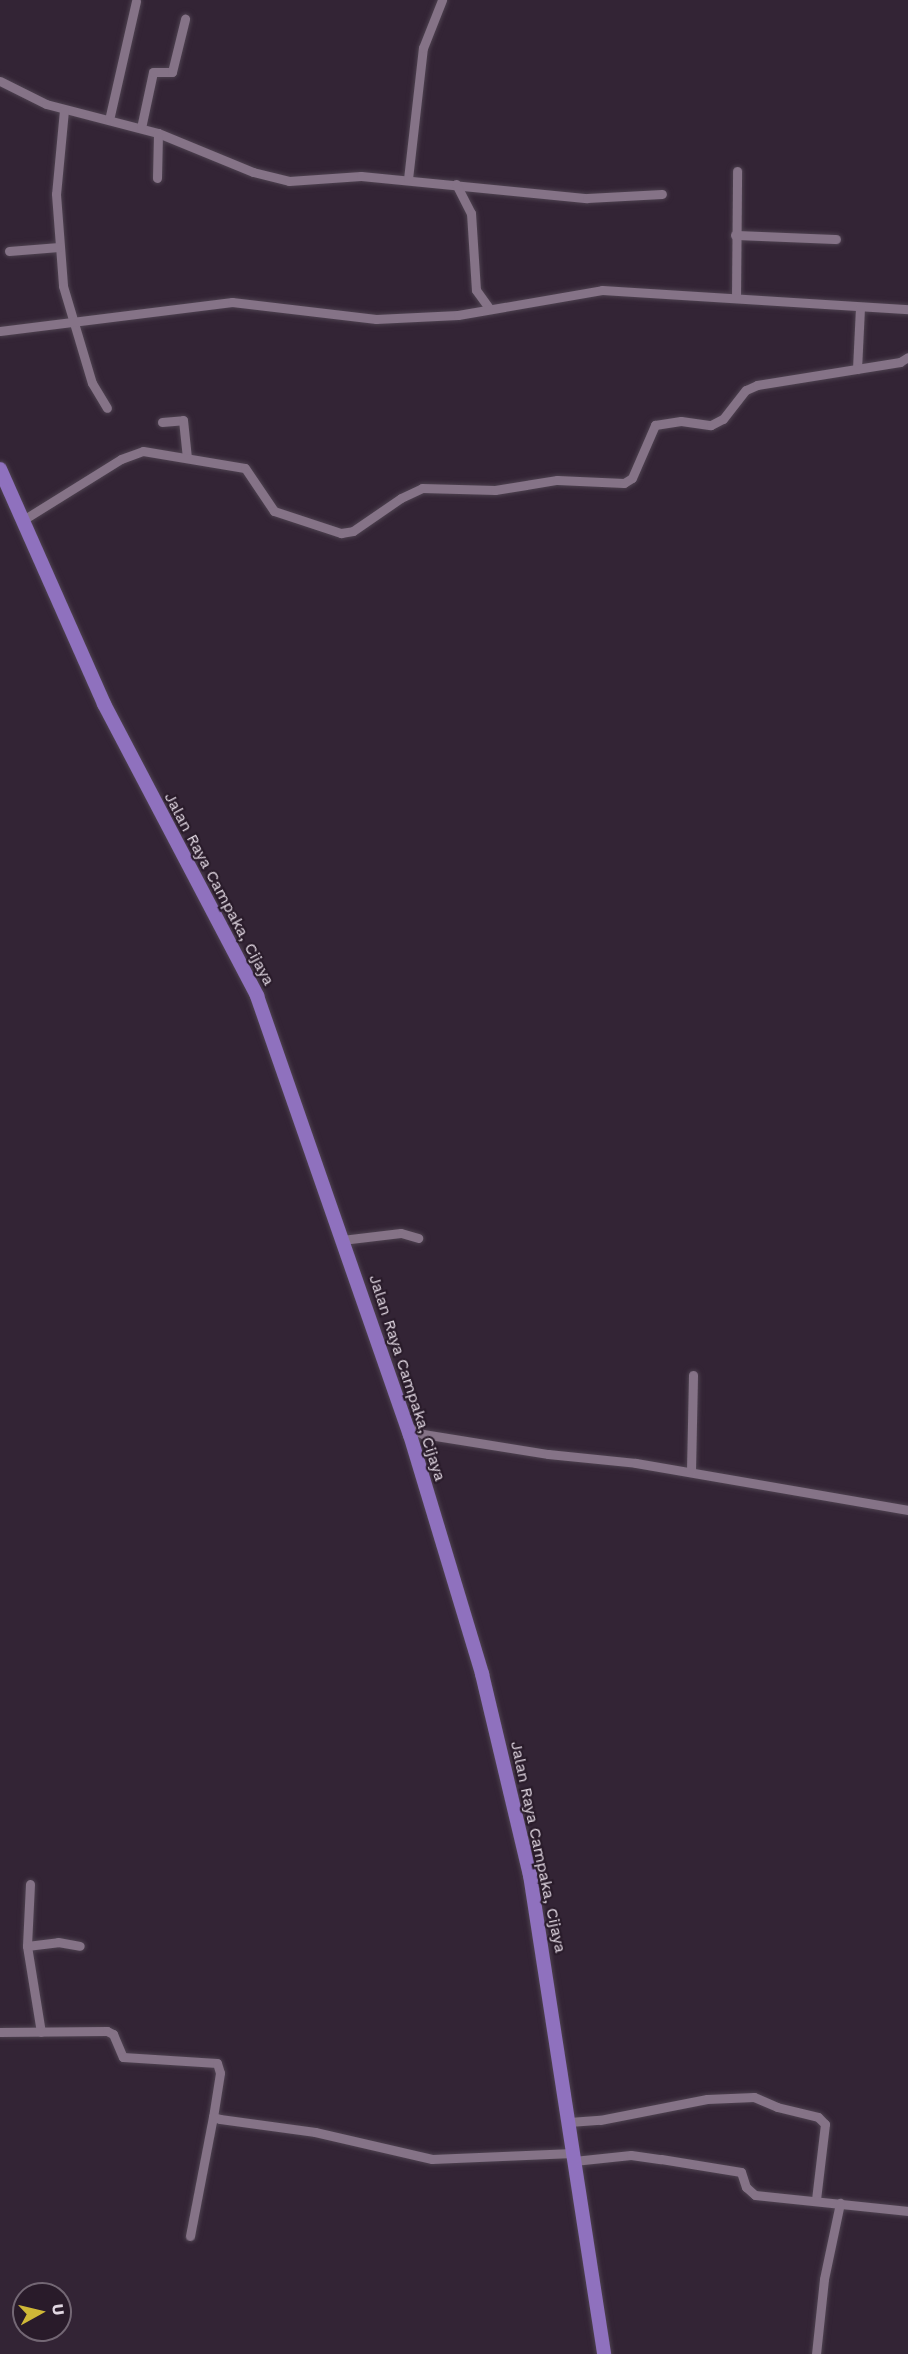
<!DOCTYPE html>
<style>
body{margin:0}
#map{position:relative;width:908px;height:2354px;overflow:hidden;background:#332435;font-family:"Work Sans",sans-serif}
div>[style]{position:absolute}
.roads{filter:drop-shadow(0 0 2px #4e4250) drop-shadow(0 0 2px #4e4250)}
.minor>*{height:9px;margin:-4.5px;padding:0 4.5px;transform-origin:4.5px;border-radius:4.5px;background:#857387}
.primary>*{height:14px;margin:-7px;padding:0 7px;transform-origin:7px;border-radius:7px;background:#8f71be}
span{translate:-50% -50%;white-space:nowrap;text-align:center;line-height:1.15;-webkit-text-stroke:4.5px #291b2a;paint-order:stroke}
.street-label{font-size:16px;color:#e2d8e3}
.north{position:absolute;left:12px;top:2282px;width:60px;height:60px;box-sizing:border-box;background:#291b2a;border:2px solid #736774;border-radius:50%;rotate:82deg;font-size:16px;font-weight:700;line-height:24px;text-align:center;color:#e2d8e3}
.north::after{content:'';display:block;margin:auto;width:21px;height:27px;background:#cfb837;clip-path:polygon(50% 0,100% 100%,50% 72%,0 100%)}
</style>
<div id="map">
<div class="roads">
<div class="minor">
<div style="left:0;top:81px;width:51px;rotate:26.6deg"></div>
<div style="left:46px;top:104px;width:116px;rotate:14.5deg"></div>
<div style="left:158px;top:133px;width:103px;rotate:22.3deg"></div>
<div style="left:253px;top:172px;width:37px;rotate:14deg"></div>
<div style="left:289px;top:181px;width:72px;rotate:-4deg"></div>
<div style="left:361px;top:176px;width:227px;rotate:5.6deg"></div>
<div style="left:587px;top:198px;width:75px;rotate:-3.1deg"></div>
<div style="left:64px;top:110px;width:84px;rotate:95.4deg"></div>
<div style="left:56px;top:194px;width:92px;rotate:85.6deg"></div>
<div style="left:63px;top:286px;width:101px;rotate:73.4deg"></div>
<div style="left:92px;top:383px;width:29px;rotate:59deg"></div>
<div style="left:109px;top:120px;width:122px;rotate:-77.2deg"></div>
<div style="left:141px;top:128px;width:57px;rotate:-77.9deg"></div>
<div style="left:153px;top:72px;width:19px"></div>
<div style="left:172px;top:72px;width:55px;rotate:-76.2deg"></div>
<div style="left:157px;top:178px;width:45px;rotate:-88.7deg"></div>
<div style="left:408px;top:179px;width:132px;rotate:-83.5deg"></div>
<div style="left:423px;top:48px;width:52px;rotate:-68.4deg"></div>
<div style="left:456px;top:184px;width:33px;rotate:63deg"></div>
<div style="left:471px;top:213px;width:77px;rotate:86.3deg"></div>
<div style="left:476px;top:290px;width:22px;rotate:54deg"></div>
<div style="left:735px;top:235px;width:101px;rotate:2.3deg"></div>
<div style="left:9px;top:251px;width:50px;rotate:-4.6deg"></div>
<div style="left:736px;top:298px;width:127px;rotate:-89.5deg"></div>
<div style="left:0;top:331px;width:234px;rotate:-7.1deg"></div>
<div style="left:232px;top:302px;width:145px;rotate:6.7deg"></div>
<div style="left:376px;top:319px;width:82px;rotate:-2.8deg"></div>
<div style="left:458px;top:315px;width:146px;rotate:-9.8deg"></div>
<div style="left:602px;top:290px;width:307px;rotate:3.6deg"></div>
<div style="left:857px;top:369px;width:62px;rotate:-87.2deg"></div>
<div style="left:162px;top:422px;width:21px;rotate:-5deg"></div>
<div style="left:183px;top:420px;width:38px;rotate:84deg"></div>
<div style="left:23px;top:520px;width:115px;rotate:-31.9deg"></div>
<div style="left:121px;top:459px;width:23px;rotate:-20deg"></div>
<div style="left:143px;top:451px;width:103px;rotate:9.5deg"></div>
<div style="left:245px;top:468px;width:52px;rotate:56deg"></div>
<div style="left:274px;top:511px;width:71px;rotate:18.2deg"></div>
<div style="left:341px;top:533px;width:12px;rotate:-9deg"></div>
<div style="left:353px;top:531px;width:58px;rotate:-34.5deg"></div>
<div style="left:401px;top:498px;width:23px;rotate:-25deg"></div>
<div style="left:422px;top:488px;width:73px;rotate:1.6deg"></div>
<div style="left:495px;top:490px;width:63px;rotate:-9.2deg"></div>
<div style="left:557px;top:480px;width:67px;rotate:2.6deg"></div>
<div style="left:624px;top:483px;width:9px;rotate:-32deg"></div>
<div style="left:632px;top:478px;width:58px;rotate:-66.5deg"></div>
<div style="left:655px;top:425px;width:26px;rotate:-9deg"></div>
<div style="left:681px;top:421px;width:30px;rotate:8deg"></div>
<div style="left:711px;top:425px;width:13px;rotate:-27deg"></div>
<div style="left:723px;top:419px;width:37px;rotate:-52deg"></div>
<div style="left:746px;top:390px;width:12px;rotate:-24deg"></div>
<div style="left:757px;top:385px;width:145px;rotate:-9.1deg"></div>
<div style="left:900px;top:362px;width:9px;rotate:-32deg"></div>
<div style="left:342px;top:1240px;width:59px;rotate:-6.8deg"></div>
<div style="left:401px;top:1233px;width:18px;rotate:16deg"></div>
<div style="left:407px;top:1426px;width:18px;rotate:27deg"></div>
<div style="left:423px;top:1434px;width:127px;rotate:9.1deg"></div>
<div style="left:548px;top:1454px;width:88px;rotate:5.8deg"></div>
<div style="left:636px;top:1463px;width:276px;rotate:9.8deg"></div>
<div style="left:691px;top:1471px;width:96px;rotate:-88.8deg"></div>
<div style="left:30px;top:1884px;width:62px;rotate:92.8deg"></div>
<div style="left:27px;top:1946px;width:87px;rotate:80.8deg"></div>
<div style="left:27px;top:1946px;width:31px;rotate:-7deg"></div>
<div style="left:58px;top:1942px;width:22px;rotate:10deg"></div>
<div style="left:0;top:2032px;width:107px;rotate:-0.5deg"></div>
<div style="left:107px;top:2031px;width:7px;rotate:27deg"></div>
<div style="left:113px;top:2034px;width:25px;rotate:67deg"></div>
<div style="left:123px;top:2057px;width:94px;rotate:3.7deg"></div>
<div style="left:217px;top:2063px;width:10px;rotate:73deg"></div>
<div style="left:220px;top:2073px;width:45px;rotate:99deg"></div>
<div style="left:213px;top:2117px;width:7px;rotate:16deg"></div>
<div style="left:220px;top:2119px;width:96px;rotate:7.8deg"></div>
<div style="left:315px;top:2132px;width:120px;rotate:13deg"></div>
<div style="left:432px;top:2159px;width:141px;rotate:-2.4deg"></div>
<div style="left:569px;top:2122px;width:31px;rotate:-4deg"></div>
<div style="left:600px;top:2120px;width:109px;rotate:-11.1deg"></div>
<div style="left:707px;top:2099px;width:47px;rotate:-2.4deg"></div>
<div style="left:754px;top:2097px;width:25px;rotate:23deg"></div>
<div style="left:777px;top:2107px;width:42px;rotate:13.7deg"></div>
<div style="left:818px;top:2117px;width:10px;rotate:45deg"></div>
<div style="left:825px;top:2124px;width:76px;rotate:96.8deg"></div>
<div style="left:574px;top:2161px;width:57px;rotate:-6deg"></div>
<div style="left:631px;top:2155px;width:30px;rotate:8deg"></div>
<div style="left:661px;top:2159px;width:81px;rotate:9.2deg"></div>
<div style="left:741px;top:2172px;width:16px;rotate:72deg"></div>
<div style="left:746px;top:2187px;width:12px;rotate:42deg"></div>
<div style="left:755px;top:2195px;width:154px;rotate:6deg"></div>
<div style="left:190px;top:2236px;width:121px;rotate:-79.1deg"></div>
<div style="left:816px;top:2354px;width:75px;rotate:-83.9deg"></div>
<div style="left:824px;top:2279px;width:78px;rotate:-78.1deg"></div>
</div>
<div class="primary">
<div style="left:0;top:469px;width:257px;rotate:66.1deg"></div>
<div style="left:104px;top:704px;width:330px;rotate:62.3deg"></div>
<div style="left:257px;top:996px;width:465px;rotate:70.8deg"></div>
<div style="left:410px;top:1435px;width:250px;rotate:73.2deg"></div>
<div style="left:482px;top:1674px;width:207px;rotate:76.6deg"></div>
<div style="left:530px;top:1875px;width:485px;rotate:81.2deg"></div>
</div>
</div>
<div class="street-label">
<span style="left:219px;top:889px;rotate:62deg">Jalan Raya Campaka, Cijaya</span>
<span style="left:407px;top:1378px;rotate:72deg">Jalan Raya Campaka, Cijaya</span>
<span style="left:538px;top:1847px;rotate:78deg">Jalan Raya Campaka, Cijaya</span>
</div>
<div class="north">U</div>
</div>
